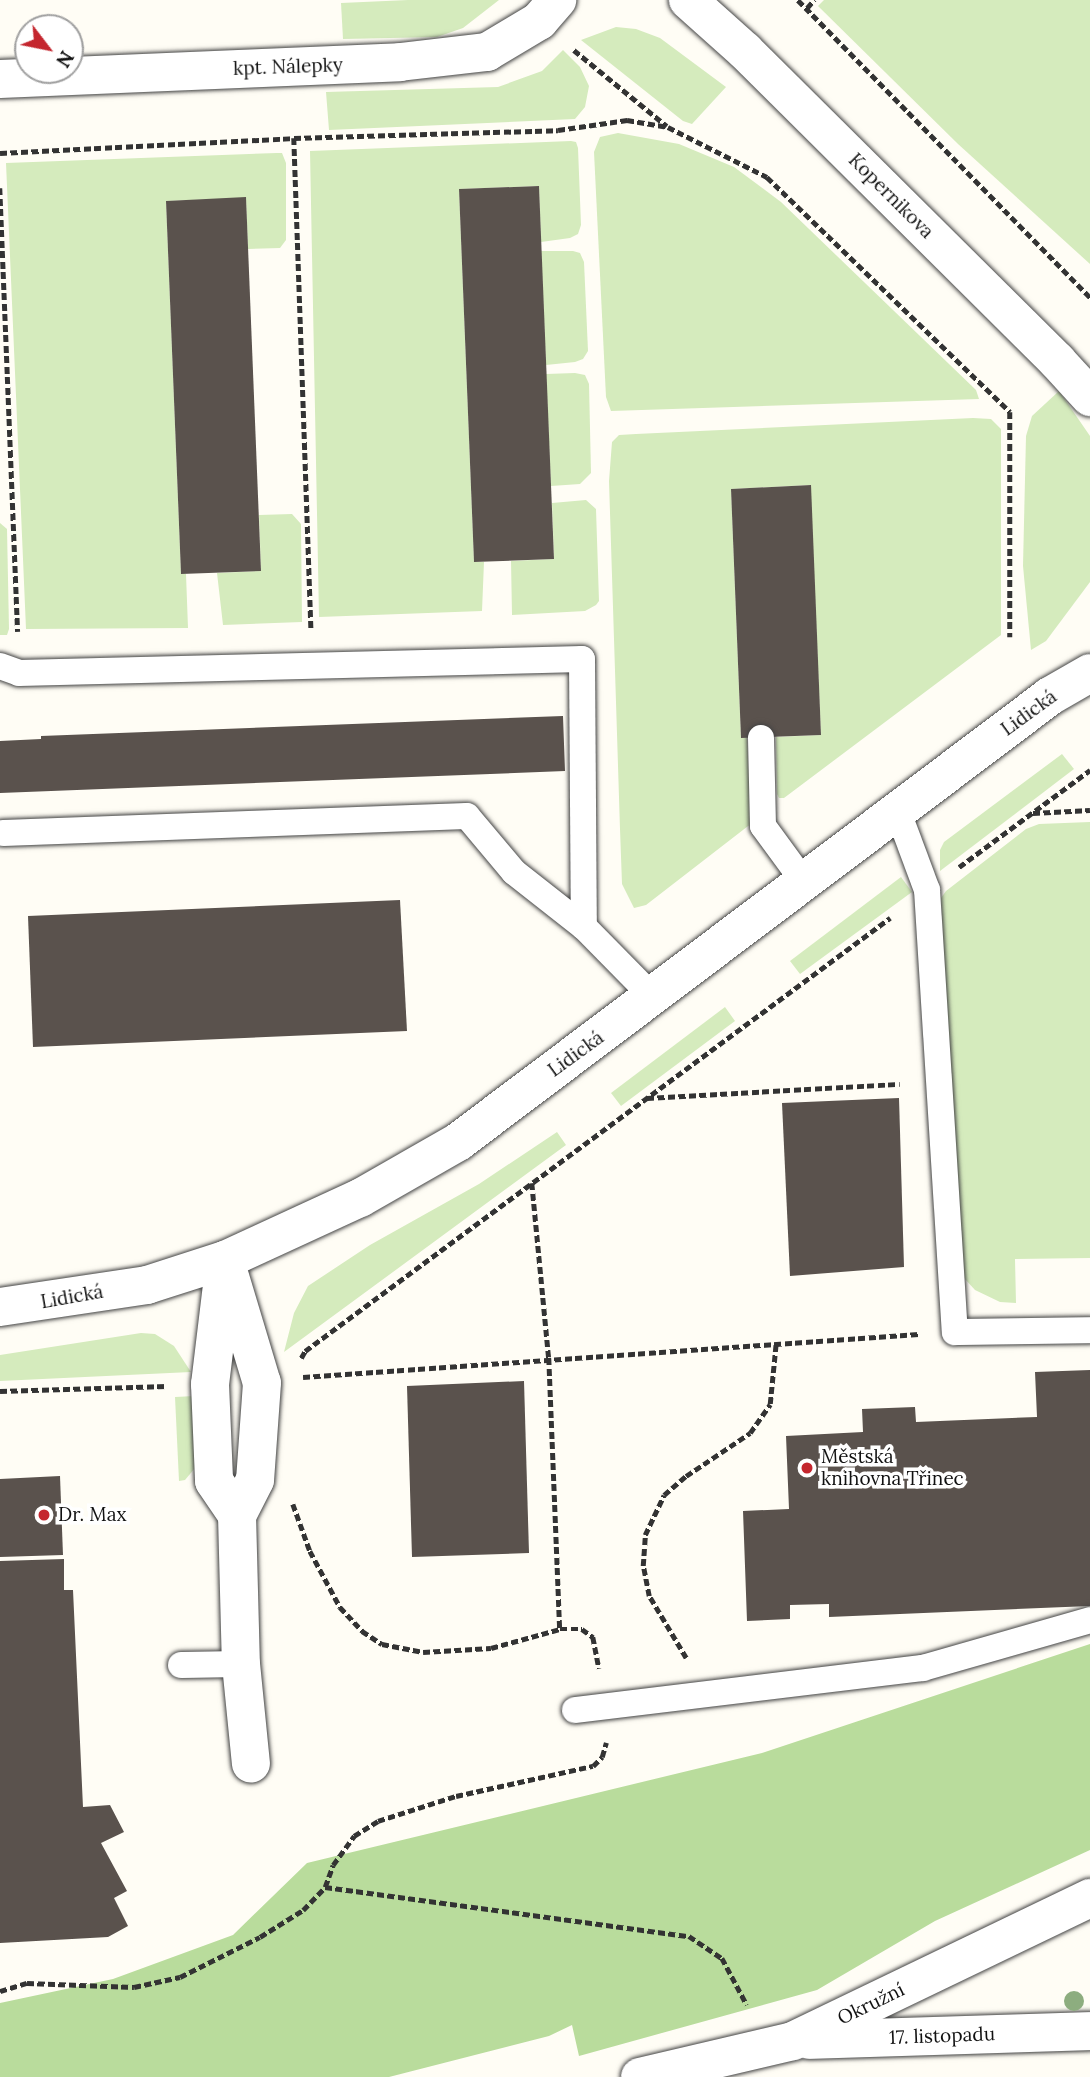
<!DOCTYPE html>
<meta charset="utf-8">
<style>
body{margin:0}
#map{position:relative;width:1090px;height:2077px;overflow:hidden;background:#fffdf5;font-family:Lora,serif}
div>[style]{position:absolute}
.green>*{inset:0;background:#d5ebbd}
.forest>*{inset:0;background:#b9dc9c}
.building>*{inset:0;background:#5a524d}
.path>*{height:4.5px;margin-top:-2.25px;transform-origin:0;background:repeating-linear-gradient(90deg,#333 0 7px,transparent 0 10.5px)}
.roads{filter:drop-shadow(0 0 2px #444) drop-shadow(0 0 2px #444)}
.service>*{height:26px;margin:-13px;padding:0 13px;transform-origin:13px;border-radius:13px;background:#fff}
.minor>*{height:38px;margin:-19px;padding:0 19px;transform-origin:19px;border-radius:19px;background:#fff}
.tertiary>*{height:38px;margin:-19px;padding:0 19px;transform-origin:19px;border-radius:19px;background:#fff}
.trees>*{width:20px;height:20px;margin:-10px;border-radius:50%;background:#8dad7f}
.dots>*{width:19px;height:19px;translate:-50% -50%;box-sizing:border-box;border:4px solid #fff;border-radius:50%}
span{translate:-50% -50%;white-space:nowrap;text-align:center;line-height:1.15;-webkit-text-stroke:7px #fff;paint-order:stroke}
.street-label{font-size:19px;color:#111}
.poi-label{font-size:19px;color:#111}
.left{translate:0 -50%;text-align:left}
.north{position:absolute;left:14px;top:14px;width:70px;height:70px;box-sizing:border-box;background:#fff;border:2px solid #a0a0a0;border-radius:50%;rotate:122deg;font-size:19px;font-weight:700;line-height:28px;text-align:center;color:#111}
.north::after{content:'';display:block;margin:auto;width:24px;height:32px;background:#c4262e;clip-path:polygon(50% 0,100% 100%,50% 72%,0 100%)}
</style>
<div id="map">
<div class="green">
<div style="clip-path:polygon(408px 0,499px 0,463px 28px,437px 37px,343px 39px,341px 3px)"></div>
<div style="clip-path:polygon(824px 0,1090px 0,1090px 264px,958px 144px,818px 6px)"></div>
<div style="clip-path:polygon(616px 27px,636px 29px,660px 38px,726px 87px,692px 124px,683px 121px,581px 40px)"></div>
<div style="clip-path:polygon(563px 50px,580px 67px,589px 86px,585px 107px,575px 119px,329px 130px,326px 92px,498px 87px,542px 71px)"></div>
<div style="clip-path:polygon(618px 133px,679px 144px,734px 167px,781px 202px,976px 390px,979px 399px,611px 411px,606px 397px,594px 152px,600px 137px)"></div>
<div style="clip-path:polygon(571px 141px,576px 142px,578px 148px,581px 225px,578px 234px,570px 238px,541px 242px,539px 186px,459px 189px,474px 562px,484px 562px,482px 611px,319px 617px,310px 151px)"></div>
<div style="clip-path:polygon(277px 153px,282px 153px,286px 163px,286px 240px,280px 248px,248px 249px,246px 198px,166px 201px,181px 574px,186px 574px,188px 628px,26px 629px,6px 163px)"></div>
<div style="clip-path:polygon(541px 251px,573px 251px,580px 253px,584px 262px,588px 351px,583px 359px,575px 362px,546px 365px)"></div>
<div style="clip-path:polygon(575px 373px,585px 375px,589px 384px,591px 473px,580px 484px,551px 486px,546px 374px)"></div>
<div style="clip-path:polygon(1059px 391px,1090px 436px,1090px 582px,1046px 641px,1031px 650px,1023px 566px,1026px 436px,1032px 416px)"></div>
<div style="clip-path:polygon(973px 418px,991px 419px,1001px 429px,1001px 635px,784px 798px,779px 798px,777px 794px,776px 737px,821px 735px,810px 485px,731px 489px,741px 738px,747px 738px,752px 823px,646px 905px,634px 908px,622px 884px,620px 829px,609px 481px,612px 442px,619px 435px,636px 434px)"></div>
<div style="clip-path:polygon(586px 500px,596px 509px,599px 601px,596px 605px,585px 611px,512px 615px,511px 561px,554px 559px,552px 503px)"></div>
<div style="clip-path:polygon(292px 514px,301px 524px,302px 622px,223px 625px,217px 573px,261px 571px,259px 515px)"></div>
<div style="clip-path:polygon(0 523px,7px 529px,9px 629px,7px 635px,0 635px)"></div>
<div style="clip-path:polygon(1062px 754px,1074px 769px,940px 871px,940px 850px,944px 842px)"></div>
<div style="clip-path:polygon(1090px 822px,1090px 1258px,1015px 1259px,1016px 1303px,1000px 1302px,975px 1290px,964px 1278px,957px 1230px,941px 898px,946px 891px,1026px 829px,1039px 824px)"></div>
<div style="clip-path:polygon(901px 877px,912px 892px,800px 974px,790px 961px)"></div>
<div style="clip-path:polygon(725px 1007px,735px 1021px,621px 1106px,611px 1093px)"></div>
<div style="clip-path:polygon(557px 1132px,566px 1145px,284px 1352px,294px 1313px,308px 1286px,370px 1245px,479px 1184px)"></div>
<div style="clip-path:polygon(141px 1333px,155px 1334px,174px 1346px,191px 1372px,0 1381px,0 1355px)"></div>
<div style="clip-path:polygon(195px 1396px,195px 1468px,185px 1480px,179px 1481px,175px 1397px)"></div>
</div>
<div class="forest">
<div style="clip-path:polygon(1090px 1644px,1090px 1850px,935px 1921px,817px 1990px,579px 2056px,572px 2025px,549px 2036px,389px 2077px,0 2077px,0 2003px,113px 1979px,233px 1935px,307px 1863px,762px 1753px)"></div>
</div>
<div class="building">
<div style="clip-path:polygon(539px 186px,554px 559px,474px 562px,459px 189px)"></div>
<div style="clip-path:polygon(246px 197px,261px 571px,181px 574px,166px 201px)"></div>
<div style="clip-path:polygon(811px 485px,821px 735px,741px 738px,731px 489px)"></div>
<div style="clip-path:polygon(563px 716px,565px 771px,0 793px,0 741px,41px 739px,41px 736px)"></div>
<div style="clip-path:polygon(400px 900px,407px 1031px,33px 1047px,28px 916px)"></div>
<div style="clip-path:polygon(899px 1098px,904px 1267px,790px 1276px,782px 1103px)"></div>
<div style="clip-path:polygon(1090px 1370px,1090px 1606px,829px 1617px,829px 1604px,790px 1605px,790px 1619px,747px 1621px,743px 1511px,789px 1509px,786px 1436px,863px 1432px,862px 1409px,915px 1407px,916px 1422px,1037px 1417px,1035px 1372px)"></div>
<div style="clip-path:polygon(524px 1381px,529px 1553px,412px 1557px,407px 1386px)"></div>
<div style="clip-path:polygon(60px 1476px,63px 1555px,0 1557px,0 1479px)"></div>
<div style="clip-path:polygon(64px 1559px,64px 1590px,73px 1590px,83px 1807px,110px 1805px,124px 1832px,101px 1843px,127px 1891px,114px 1898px,128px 1926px,108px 1937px,0 1943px,0 1561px)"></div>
</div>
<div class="path">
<div style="left:798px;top:0;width:417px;rotate:45.5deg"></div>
<div style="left:807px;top:8px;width:11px;rotate:-49deg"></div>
<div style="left:574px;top:50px;width:120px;rotate:39.3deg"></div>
<div style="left:294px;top:138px;width:492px;rotate:88deg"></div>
<div style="left:0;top:153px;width:294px;rotate:-2.9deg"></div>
<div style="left:294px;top:138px;width:264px;rotate:-1.7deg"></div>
<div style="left:558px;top:130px;width:70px;rotate:-8.2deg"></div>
<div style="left:627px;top:120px;width:42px;rotate:9.7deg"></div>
<div style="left:668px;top:127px;width:111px;rotate:26.8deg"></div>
<div style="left:767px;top:177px;width:338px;rotate:44deg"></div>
<div style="left:1010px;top:412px;width:225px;rotate:90deg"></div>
<div style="left:0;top:188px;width:444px;rotate:87.7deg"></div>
<div style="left:1033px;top:813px;width:57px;rotate:-3deg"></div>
<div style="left:959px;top:867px;width:163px;rotate:-36.5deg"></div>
<div style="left:647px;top:1098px;width:253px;rotate:-3.2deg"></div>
<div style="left:532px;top:1183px;width:176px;rotate:84.5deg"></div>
<div style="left:549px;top:1358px;width:271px;rotate:87.7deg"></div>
<div style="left:301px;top:1358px;width:8px;rotate:-60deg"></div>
<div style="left:305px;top:1351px;width:728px;rotate:-36.51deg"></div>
<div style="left:303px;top:1377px;width:617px;rotate:-3.99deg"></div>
<div style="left:0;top:1391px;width:167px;rotate:-1.7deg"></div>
<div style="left:293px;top:1504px;width:50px;rotate:70.1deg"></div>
<div style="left:310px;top:1551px;width:64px;rotate:61.8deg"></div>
<div style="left:340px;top:1607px;width:33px;rotate:47deg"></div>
<div style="left:362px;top:1631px;width:24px;rotate:33deg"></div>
<div style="left:382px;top:1644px;width:42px;rotate:11deg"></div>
<div style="left:423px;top:1652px;width:68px;rotate:-3.4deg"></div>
<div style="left:491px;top:1648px;width:72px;rotate:-15.4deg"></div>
<div style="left:560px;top:1629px;width:22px"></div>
<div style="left:582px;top:1629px;width:14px;rotate:36deg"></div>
<div style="left:593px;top:1637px;width:32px;rotate:79deg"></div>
<div style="left:686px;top:1658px;width:72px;rotate:-120.8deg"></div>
<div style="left:649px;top:1596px;width:31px;rotate:-101deg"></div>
<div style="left:643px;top:1566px;width:31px;rotate:-86deg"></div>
<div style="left:645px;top:1535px;width:44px;rotate:-64.6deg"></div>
<div style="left:664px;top:1495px;width:29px;rotate:-41deg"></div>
<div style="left:686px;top:1476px;width:77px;rotate:-33.9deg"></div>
<div style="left:750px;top:1433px;width:35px;rotate:-55deg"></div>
<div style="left:770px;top:1404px;width:61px;rotate:-84.4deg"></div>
<div style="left:325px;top:1887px;width:367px;rotate:7.7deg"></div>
<div style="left:689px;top:1936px;width:40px;rotate:34deg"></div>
<div style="left:722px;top:1958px;width:53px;rotate:62deg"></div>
<div style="left:0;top:1991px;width:28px;rotate:-17deg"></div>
<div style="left:27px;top:1983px;width:107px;rotate:2.1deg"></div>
<div style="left:134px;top:1987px;width:47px;rotate:-12.3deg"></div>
<div style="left:180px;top:1977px;width:89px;rotate:-26.6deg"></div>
<div style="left:260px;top:1937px;width:51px;rotate:-32.1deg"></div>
<div style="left:303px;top:1910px;width:32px;rotate:-46deg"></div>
<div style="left:325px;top:1887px;width:23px;rotate:-70deg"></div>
<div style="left:333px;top:1865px;width:36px;rotate:-54deg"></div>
<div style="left:354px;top:1836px;width:28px;rotate:-32deg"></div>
<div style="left:378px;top:1821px;width:82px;rotate:-17.8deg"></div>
<div style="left:456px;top:1796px;width:140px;rotate:-12.4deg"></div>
<div style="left:593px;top:1766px;width:13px;rotate:-45deg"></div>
<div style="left:602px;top:1757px;width:15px;rotate:-74deg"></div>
</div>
<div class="roads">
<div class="service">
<div style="left:0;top:666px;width:20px;rotate:20deg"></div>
<div style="left:19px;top:673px;width:563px;rotate:-1.42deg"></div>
<div style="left:582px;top:659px;width:268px;rotate:89.6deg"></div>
<div style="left:584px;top:927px;width:98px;rotate:45.4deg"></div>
<div style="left:761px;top:738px;width:88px;rotate:88.7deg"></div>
<div style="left:763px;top:826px;width:69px;rotate:53.8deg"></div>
<div style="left:898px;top:812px;width:83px;rotate:69.6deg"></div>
<div style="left:927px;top:890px;width:443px;rotate:86.4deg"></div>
<div style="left:955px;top:1332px;width:135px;rotate:-0.8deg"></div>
<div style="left:3px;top:833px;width:464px;rotate:-2.1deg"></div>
<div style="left:467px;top:816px;width:73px;rotate:50deg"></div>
<div style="left:514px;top:872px;width:89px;rotate:38.2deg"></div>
<div style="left:181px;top:1665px;width:60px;rotate:-1deg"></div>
<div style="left:575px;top:1710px;width:351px;rotate:-6.9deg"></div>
<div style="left:923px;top:1668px;width:174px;rotate:-16deg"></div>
</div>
<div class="minor">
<div style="left:688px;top:0;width:76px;rotate:41.8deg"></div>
<div style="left:745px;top:51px;width:440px;rotate:44.8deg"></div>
<div style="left:1057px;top:361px;width:49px;rotate:47.5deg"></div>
<div style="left:0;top:79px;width:400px;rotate:-2.4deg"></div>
<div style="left:400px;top:62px;width:88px;rotate:-6.6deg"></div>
<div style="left:487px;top:52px;width:61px;rotate:-30.8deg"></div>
<div style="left:539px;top:21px;width:28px;rotate:-49deg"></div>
<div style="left:225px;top:1260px;width:128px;rotate:73.3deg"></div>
<div style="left:262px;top:1383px;width:97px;rotate:94.1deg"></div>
<div style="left:255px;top:1480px;width:39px;rotate:117deg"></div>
<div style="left:237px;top:1515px;width:149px;rotate:88.5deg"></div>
<div style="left:241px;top:1664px;width:100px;rotate:84.3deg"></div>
<div style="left:223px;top:1277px;width:108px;rotate:96.9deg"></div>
<div style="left:210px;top:1384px;width:97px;rotate:87.6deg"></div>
<div style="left:214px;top:1481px;width:41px;rotate:55.9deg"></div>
<div style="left:809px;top:2040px;width:281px;rotate:-1.8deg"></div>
<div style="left:640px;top:2077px;width:157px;rotate:-13.2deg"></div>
<div style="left:793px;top:2041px;width:330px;rotate:-25.7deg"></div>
</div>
<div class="tertiary">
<div style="left:0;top:1307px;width:149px;rotate:-8.5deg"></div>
<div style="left:147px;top:1285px;width:82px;rotate:-17.8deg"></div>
<div style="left:225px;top:1260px;width:149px;rotate:-24.7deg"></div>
<div style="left:360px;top:1198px;width:113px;rotate:-29.7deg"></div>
<div style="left:458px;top:1142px;width:741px;rotate:-36.99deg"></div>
<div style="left:1050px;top:696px;width:46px;rotate:-29.9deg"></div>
</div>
</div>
<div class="trees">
<div style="left:1074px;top:2001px"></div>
</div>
<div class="dots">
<div style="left:807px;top:1468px;background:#c4262e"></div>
<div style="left:44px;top:1515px;background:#c4262e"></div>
</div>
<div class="street-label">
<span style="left:288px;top:67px;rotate:-2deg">kpt. Nálepky</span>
<span style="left:891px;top:196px;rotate:45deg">Kopernikova</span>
<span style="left:1029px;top:713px;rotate:-36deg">Lidická</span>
<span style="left:576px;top:1054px;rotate:-36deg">Lidická</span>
<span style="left:72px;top:1297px;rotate:-10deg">Lidická</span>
<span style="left:871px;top:2004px;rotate:-26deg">Okružní</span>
<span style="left:942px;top:2036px;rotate:-2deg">17. listopadu</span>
</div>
<div class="poi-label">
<span class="left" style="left:821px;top:1468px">Městská<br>knihovna Třinec</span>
<span class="left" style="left:58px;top:1515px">Dr. Max</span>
</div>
<div class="north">N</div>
</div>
